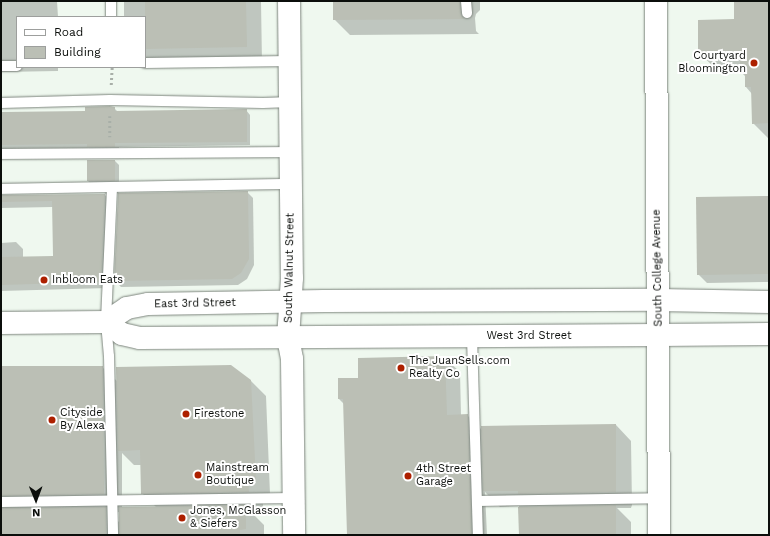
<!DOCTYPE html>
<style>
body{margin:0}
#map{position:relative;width:770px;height:536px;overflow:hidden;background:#eff8ef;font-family:"Work Sans",sans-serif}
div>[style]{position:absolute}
.shadow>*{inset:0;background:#0003}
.building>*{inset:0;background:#bbbfb5}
.path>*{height:2.5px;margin-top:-1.25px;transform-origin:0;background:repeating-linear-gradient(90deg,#a8afa8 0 2px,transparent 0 5px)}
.roads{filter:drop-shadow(0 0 1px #7d857d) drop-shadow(0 0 1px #7d857d)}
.lane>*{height:10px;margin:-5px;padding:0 5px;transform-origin:5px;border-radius:5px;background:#fff}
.secondary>*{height:22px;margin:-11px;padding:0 11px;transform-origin:11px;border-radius:11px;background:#fff}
.primary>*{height:22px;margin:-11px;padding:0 11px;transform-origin:11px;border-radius:11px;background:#fff}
.dots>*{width:11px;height:11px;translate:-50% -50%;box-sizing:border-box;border:2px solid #fff;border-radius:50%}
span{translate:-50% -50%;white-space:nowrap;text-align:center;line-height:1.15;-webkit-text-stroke:4px #fff;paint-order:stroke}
.poi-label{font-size:11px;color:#0b0e0b}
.right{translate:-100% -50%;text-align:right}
.left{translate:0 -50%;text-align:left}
.street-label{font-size:11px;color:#0b0e0b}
.frame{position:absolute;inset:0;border:2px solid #0b0e0b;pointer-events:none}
.legend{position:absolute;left:16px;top:16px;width:130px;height:52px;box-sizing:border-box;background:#fff;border:1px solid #9d9f9d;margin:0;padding:5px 7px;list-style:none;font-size:12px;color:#0b0e0b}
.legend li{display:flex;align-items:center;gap:8px;height:20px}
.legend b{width:20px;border:1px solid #9d9f9d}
.north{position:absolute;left:16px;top:480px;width:40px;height:40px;-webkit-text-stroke:3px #fff;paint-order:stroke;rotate:179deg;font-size:11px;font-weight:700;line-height:16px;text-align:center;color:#0b0e0b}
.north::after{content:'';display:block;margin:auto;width:14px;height:18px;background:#0b0e0b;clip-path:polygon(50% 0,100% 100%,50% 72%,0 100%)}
</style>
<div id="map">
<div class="shadow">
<div style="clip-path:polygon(1px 1px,57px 1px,58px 17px,17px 17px,17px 67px,58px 67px,58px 71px,1px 72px)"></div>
<div style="clip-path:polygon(124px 1px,261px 1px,262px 63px,145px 65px,145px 17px,124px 17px)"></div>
<div style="clip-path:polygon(334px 1px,480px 1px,480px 10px,476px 14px,475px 18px,476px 31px,479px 34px,350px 35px,334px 19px)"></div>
<div style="clip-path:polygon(735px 1px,769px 1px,769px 139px,753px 123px,752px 94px,746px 87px,746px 77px,741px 72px,741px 68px,715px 68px,699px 53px,735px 20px)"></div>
<div style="clip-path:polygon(114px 108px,118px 112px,246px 110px,250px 115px,250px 145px,119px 147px,119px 151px,92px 151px,89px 148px,1px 149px,1px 113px,86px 112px)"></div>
<div style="clip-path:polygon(115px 161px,119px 165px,119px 184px,92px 185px,88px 181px)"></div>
<div style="clip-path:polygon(1px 191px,2px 196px,105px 195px,111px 201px,108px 288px,1px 291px,1px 243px,16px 242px,23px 249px,23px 257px,54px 257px,53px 207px,1px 208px)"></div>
<div style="clip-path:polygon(247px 192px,253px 198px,254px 265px,247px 279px,238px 285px,121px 287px,115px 281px)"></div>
<div style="clip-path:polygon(769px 197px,769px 282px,707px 283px,698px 274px)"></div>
<div style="clip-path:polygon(444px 357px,460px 372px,461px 416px,467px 415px,482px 430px,616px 425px,631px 441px,632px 505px,631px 508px,617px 508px,631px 522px,631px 535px,520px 535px,519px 506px,500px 507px,485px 492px,487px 535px,348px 535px,344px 404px,339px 399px,359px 378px)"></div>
<div style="clip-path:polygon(evenodd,1px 367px,102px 367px,117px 381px,251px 381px,266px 396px,270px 494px,263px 494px,263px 507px,246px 507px,264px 525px,264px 535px,1px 535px,1px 367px,122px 453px,134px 465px,142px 465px,142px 493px,156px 507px,122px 508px,122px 453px,1px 367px,120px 512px,120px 523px,110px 513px,120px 512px)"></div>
</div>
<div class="building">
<div style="clip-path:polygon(145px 1px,246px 1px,247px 47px,145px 49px)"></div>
<div style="clip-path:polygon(333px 1px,460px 1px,461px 14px,464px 19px,333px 20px)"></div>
<div style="clip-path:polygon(734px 1px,769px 1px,769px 123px,752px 124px,751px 87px,745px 87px,745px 73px,740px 72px,740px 52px,698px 53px,698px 20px,734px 19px)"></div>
<div style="clip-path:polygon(110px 106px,115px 107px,115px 111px,247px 109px,247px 142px,115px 143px,115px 147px,87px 147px,87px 144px,1px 145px,1px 112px,85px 111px,85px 107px)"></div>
<div style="clip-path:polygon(87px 160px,115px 160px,115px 181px,87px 181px)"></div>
<div style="clip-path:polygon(248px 191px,249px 259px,241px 273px,232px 279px,114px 281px,118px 193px)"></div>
<div style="clip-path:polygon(105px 194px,101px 282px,1px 285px,1px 257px,53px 256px,52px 201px,1px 202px,1px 195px)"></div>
<div style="clip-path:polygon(769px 196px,769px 274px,697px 275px,696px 197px)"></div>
<div style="clip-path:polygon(445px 356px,447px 415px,468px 414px,472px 535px,347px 535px,343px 399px,338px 399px,338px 378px,358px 378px,358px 358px)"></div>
<div style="clip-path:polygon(231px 365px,251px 380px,256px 480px,248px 480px,249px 492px,141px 494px,140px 450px,118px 451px,116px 367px)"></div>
<div style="clip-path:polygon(1px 366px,103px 366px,104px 494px,1px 496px)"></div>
<div style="clip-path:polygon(616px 424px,616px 492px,518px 494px,518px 491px,483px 491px,481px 426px)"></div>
<div style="clip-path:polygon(246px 505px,246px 529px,240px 530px,240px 535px,119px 535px,119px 507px)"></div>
<div style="clip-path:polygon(616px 505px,616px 535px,519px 535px,518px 507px)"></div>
<div style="clip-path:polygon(106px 507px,106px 535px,1px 535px,1px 508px)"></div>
</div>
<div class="path">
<div style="left:111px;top:85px;width:18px;rotate:-87deg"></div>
<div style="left:110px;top:116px;width:21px;rotate:90deg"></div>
</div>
<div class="roads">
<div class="lane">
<div style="left:111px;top:1px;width:16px;rotate:90deg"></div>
<div style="left:466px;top:1px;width:12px;rotate:85deg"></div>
<div style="left:145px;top:63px;width:145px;rotate:-0.8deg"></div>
<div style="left:1px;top:66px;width:16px"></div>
<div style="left:1px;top:103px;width:109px;rotate:-1.6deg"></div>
<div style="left:110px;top:100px;width:153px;rotate:1.1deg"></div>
<div style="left:263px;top:103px;width:28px;rotate:-2deg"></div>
<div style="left:1px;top:154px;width:290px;rotate:-0.4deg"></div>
<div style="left:112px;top:188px;width:134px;rotate:92.6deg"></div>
<div style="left:106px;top:322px;width:34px;rotate:85deg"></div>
<div style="left:109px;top:356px;width:179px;rotate:88.7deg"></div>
<div style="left:1px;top:189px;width:290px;rotate:-1deg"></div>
<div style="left:472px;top:337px;width:198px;rotate:88.3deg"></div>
<div style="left:477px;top:501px;width:182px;rotate:-0.9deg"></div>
<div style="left:1px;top:502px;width:293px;rotate:-0.8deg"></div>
</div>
<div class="secondary">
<div style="left:658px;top:300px;width:111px;rotate:1deg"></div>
<div style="left:658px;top:335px;width:111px;rotate:-0.5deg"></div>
</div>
<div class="primary">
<div style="left:289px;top:1px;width:277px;rotate:89.4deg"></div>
<div style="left:292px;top:278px;width:60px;rotate:93.8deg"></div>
<div style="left:288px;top:338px;width:21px;rotate:79deg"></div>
<div style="left:292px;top:359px;width:176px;rotate:89.3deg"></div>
<div style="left:656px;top:1px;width:534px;rotate:89.68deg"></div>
<div style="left:106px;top:322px;width:20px;rotate:37deg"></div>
<div style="left:122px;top:334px;width:18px;rotate:13deg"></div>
<div style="left:140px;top:338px;width:518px;rotate:-0.33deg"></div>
<div style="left:1px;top:323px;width:105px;rotate:-0.5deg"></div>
<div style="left:106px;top:322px;width:25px;rotate:-34deg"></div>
<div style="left:127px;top:308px;width:21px;rotate:-11deg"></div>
<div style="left:148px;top:304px;width:176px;rotate:-1deg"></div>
<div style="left:324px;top:301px;width:334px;rotate:-0.2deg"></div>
</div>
</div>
<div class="dots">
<div style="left:754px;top:63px;background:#ad2000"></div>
<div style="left:44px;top:280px;background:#ad2000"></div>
<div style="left:401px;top:368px;background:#ad2000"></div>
<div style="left:186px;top:414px;background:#ad2000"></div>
<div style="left:52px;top:420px;background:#ad2000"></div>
<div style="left:198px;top:475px;background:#ad2000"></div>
<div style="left:408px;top:476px;background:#ad2000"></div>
<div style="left:182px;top:518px;background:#ad2000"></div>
</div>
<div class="poi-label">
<span class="right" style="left:746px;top:63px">Courtyard<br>Bloomington</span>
<span class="left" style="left:52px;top:280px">Inbloom Eats</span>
<span class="left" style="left:409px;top:368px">The JuanSells.com<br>Realty Co</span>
<span class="left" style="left:60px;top:420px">Cityside<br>By Alexa</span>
<span class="left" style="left:194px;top:414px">Firestone</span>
<span class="left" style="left:206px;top:475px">Mainstream<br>Boutique</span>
<span class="left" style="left:416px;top:476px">4th Street<br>Garage</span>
<span class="left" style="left:190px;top:518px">Jones, McGlasson<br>&amp; Siefers</span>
</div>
<div class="street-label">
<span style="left:290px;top:268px;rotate:-89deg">South Walnut Street</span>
<span style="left:658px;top:268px;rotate:-91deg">South College Avenue</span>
<span style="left:195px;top:304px;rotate:-1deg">East 3rd Street</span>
<span style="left:529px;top:336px">West 3rd Street</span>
</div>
<div class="frame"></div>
<ul class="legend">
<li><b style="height:5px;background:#fff"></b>Road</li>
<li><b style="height:11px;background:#bbbfb5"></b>Building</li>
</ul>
<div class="north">N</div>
</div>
